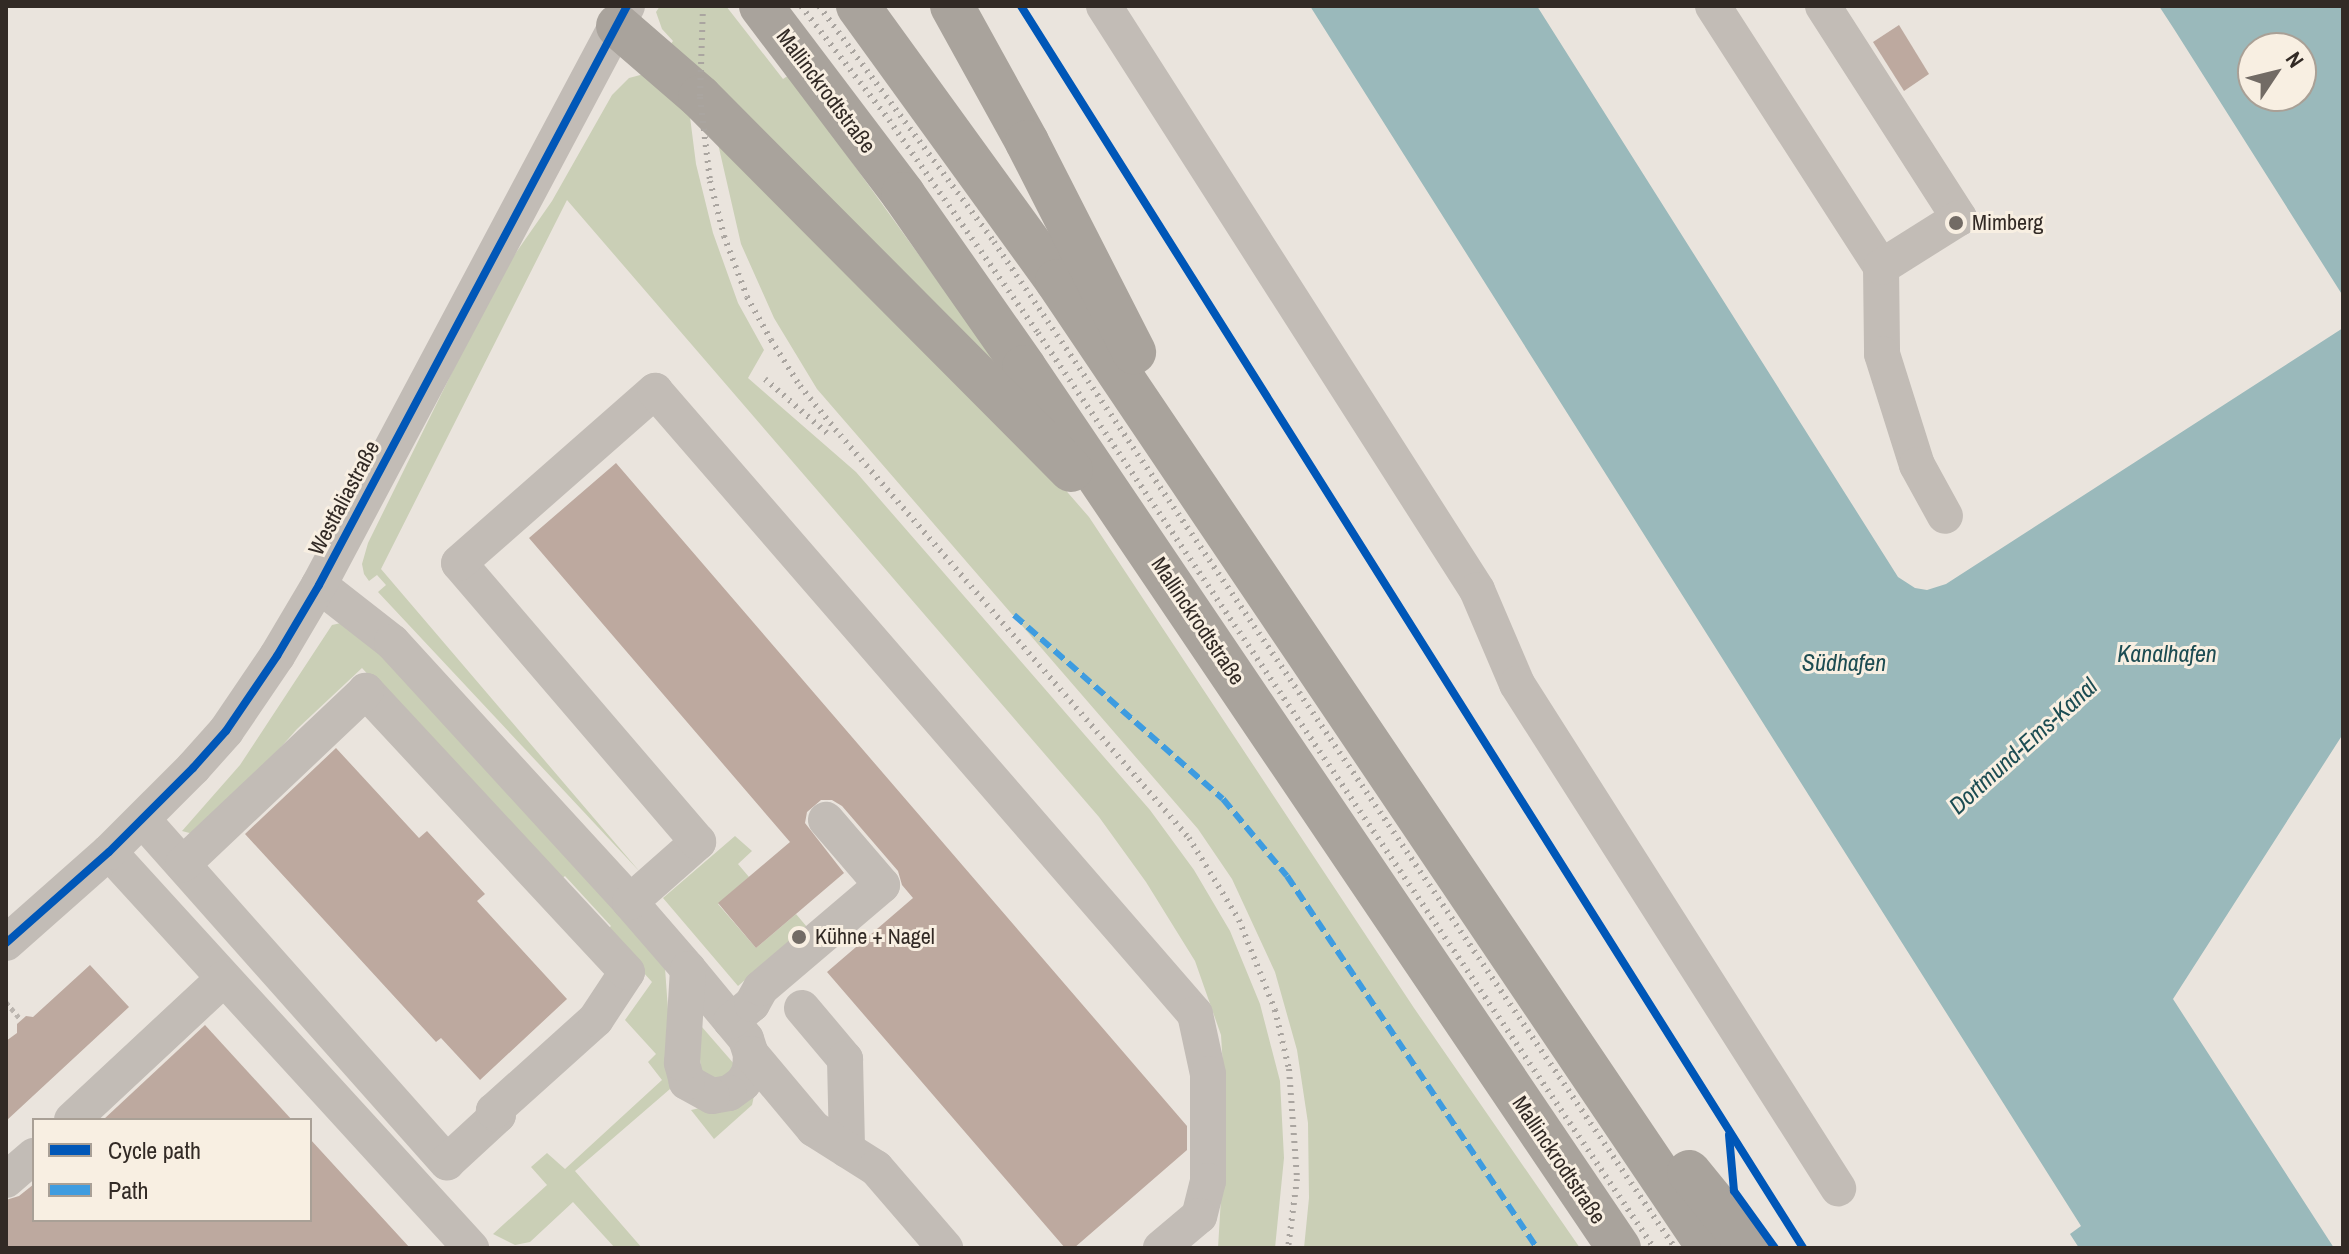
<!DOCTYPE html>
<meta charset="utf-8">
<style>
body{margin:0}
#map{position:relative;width:2349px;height:1254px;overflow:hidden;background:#eae4dd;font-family:"Archivo Narrow",sans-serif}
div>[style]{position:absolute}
.green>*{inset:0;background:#cacfb6}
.water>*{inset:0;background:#9ab9bb}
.building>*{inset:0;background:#bda99f}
.path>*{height:5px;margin-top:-2.5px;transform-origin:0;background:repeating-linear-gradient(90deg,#bbb5af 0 4px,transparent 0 8px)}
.minor>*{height:36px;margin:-18px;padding:0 18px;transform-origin:18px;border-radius:18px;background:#c2bcb6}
.highway>*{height:44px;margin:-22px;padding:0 22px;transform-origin:22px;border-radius:22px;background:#a9a39c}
.rail>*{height:6px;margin-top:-3px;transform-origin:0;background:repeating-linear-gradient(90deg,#aaa5a0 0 2px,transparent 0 8px)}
.quiet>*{height:6px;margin-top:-3px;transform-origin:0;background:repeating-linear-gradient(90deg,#3e9ce0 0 12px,transparent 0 18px)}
.cycleway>*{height:8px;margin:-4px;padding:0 4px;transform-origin:4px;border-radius:4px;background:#0057b8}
.dots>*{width:22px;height:22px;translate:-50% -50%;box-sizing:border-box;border:4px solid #f8efe2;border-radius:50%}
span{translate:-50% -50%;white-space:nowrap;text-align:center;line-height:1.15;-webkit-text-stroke:6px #f8efe2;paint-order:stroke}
.street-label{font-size:22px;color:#322a25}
.poi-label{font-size:22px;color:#322a25}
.left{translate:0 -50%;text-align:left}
.water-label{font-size:24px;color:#1c4c52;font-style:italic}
.frame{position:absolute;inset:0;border:8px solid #322a25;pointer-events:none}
.legend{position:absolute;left:32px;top:1118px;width:280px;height:104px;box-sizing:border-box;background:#f8efe2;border:2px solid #a9a096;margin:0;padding:10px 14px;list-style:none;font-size:24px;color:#322a25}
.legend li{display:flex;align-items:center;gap:16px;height:40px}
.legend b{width:40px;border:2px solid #a9a096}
.north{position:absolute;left:2237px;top:32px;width:80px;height:80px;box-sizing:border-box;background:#f8efe2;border:2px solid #a9a096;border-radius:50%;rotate:55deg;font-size:22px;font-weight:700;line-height:32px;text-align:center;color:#322a25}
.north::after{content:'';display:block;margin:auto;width:28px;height:36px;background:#726b65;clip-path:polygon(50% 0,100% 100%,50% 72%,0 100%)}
</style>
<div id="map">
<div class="green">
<div style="clip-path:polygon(660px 6px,726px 6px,783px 79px,789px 75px,1028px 406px,667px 49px,673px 41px,662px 29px,656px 12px)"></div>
<div style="clip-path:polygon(644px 74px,689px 109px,696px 164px,713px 233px,738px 303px,764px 350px,748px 378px,856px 472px,1011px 650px,1150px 810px,1194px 870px,1230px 931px,1260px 1004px,1280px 1081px,1284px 1158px,1275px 1248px,1218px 1248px,1226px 1115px,1221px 1035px,1195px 961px,1146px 882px,1099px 817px,567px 200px,381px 569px,640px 872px,378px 592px,386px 585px,377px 575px,369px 581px,364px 574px,362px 564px,368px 543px,499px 277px,552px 201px,612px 95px,629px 78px)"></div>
<div style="clip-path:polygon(716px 135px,1029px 448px,1089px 517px,1414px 1008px,1580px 1248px,1304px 1248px,1309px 1198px,1308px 1123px,1297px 1050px,1275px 972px,1232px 879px,1198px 829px,817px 389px,774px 318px,741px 244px)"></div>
<div style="clip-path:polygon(341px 623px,375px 646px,536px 819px,665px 968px,673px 1080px,670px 1089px,575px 1171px,642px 1248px,615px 1248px,573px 1202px,530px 1242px,515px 1245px,493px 1234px,547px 1185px,531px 1167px,547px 1153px,565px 1169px,662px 1080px,648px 1062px,656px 1054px,625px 1020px,652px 982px,606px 931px,611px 926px,565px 876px,559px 881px,362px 668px,297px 729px,242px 791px,197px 835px,182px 831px,240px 765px,332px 625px)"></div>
<div style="clip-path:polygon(735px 836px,752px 851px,738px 864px,749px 877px,718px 904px,756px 948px,796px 914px,807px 927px,738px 986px,663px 898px)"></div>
<div style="clip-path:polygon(695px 1019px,735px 1065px,722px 1080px,702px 1076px)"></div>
<div style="clip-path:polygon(754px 1096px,752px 1105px,714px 1139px,691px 1110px)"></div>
</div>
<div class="water">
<div style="clip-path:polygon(1310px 6px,1537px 6px,1898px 577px,1915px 588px,1927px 590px,1946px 584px,2343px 328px,2343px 734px,2173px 999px,2334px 1248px,2079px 1248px,2070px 1234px,2081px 1226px)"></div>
<div style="clip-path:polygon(evenodd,2159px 6px,2343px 6px,2343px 296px,2174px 29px,2159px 6px,2253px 48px,2301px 48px,2301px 96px,2253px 96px,2253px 48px)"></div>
</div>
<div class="building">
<div style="clip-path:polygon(1899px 25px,1929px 74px,1904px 91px,1873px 42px)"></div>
<div style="clip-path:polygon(616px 463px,1187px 1126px,1187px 1150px,1074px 1248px,1065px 1248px,827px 972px,913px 898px,902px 885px,898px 871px,842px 806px,832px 800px,821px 800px,807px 812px,805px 823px,844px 873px,756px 948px,718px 903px,790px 842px,529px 538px)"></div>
<div style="clip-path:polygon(336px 748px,419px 838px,427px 831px,485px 894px,477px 901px,567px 999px,480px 1080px,441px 1038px,436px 1042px,245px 834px)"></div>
<div style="clip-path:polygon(90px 965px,129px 1007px,6px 1121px,6px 1041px,17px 1033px,17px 1024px,26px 1016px,33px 1017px)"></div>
<div style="clip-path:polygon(205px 1025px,292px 1120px,103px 1120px)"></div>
<div style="clip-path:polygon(310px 1139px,410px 1248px,6px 1248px,6px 1200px,19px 1196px,34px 1184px,34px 1220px,310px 1220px)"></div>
</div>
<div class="path">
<div style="left:6px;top:1002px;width:23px;rotate:50deg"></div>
</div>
<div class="minor">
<div style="left:1104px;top:6px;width:693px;rotate:57.43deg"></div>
<div style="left:1477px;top:590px;width:102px;rotate:66.9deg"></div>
<div style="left:1517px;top:684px;width:598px;rotate:57.51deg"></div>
<div style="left:1713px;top:6px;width:310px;rotate:57.2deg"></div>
<div style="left:1881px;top:267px;width:87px;rotate:89.3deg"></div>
<div style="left:1882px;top:354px;width:116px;rotate:72.5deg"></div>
<div style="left:1917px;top:465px;width:58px;rotate:61.2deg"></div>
<div style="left:1823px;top:6px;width:252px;rotate:57.3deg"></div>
<div style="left:1959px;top:218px;width:92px;rotate:147.9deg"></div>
<div style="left:319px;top:585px;width:93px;rotate:38deg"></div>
<div style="left:392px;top:642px;width:352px;rotate:47.5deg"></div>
<div style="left:630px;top:902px;width:89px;rotate:49.1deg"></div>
<div style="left:688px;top:969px;width:67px;rotate:50.4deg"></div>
<div style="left:731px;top:1021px;width:23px;rotate:50deg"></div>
<div style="left:746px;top:1039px;width:16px;rotate:72deg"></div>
<div style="left:751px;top:1054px;width:17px;rotate:93deg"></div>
<div style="left:750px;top:1071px;width:14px;rotate:120deg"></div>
<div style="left:743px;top:1083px;width:17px;rotate:144deg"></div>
<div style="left:729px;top:1093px;width:17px;rotate:170deg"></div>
<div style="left:712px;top:1096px;width:29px;rotate:-151deg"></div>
<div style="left:687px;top:1082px;width:20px;rotate:-105deg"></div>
<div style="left:682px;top:1063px;width:94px;rotate:-86.3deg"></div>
<div style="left:143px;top:820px;width:458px;rotate:48.4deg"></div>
<div style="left:447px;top:1162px;width:69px;rotate:-42.7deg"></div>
<div style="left:498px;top:1115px;width:6px;rotate:-135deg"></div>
<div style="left:494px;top:1111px;width:137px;rotate:-42deg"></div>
<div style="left:596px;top:1019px;width:56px;rotate:-56.6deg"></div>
<div style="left:627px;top:972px;width:384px;rotate:-132.9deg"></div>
<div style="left:366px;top:691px;width:252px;rotate:136.6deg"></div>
<div style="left:109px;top:852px;width:537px;rotate:47.57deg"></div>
<div style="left:630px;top:902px;width:91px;rotate:-41.4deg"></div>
<div style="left:698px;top:842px;width:367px;rotate:-130.6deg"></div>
<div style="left:459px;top:563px;width:261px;rotate:-41.3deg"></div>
<div style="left:655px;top:391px;width:824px;rotate:49.08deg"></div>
<div style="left:1195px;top:1014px;width:61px;rotate:77.8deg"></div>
<div style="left:1208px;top:1074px;width:107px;rotate:90deg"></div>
<div style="left:1208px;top:1181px;width:36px;rotate:104deg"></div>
<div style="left:1199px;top:1216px;width:50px;rotate:139.9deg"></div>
<div style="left:6px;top:943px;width:137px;rotate:-41.5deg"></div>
<div style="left:109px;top:852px;width:119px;rotate:-45deg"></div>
<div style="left:193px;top:768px;width:50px;rotate:-48.3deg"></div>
<div style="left:226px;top:731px;width:91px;rotate:-55.8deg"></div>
<div style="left:277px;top:656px;width:82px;rotate:-59.4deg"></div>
<div style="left:319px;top:585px;width:656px;rotate:-61.99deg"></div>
<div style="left:802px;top:1008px;width:67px;rotate:49.9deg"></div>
<div style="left:845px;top:1059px;width:91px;rotate:88.7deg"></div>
<div style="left:731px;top:1021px;width:27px;rotate:-39deg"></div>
<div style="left:752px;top:1004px;width:18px;rotate:-61deg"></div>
<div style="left:761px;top:988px;width:159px;rotate:-40.4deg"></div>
<div style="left:882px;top:885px;width:86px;rotate:-130.7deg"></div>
<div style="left:751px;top:1054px;width:98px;rotate:50deg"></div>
<div style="left:814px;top:1129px;width:73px;rotate:32.2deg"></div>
<div style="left:876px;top:1168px;width:106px;rotate:49.2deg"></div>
<div style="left:72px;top:1120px;width:207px;rotate:-43deg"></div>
<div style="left:6px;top:1180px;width:37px;rotate:-41deg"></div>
</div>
<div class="highway">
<div style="left:761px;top:6px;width:236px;rotate:52.9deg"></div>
<div style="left:903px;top:194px;width:211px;rotate:55deg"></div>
<div style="left:1024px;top:367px;width:1063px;rotate:55.97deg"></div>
<div style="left:858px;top:6px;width:339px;rotate:54.1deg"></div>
<div style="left:1057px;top:281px;width:1166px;rotate:56.01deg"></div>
<div style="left:952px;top:6px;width:155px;rotate:61.1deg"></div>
<div style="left:1027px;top:142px;width:236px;rotate:63deg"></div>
<div style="left:618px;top:26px;width:108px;rotate:40.9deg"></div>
<div style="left:700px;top:97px;width:526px;rotate:45.15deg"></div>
<div style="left:1689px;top:1172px;width:98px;rotate:50.8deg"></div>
</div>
<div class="rail">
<div style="left:703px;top:6px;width:91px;rotate:91.9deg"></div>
<div style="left:700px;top:97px;width:85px;rotate:83.2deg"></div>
<div style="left:710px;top:181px;width:57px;rotate:75.7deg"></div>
<div style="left:724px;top:236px;width:65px;rotate:69.3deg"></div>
<div style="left:747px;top:297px;width:49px;rotate:60.8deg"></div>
<div style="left:771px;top:340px;width:54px;rotate:57.8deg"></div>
<div style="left:800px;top:386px;width:63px;rotate:50.8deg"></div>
<div style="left:840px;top:435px;width:533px;rotate:49.11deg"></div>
<div style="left:1189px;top:838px;width:96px;rotate:58.6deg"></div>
<div style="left:1239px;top:920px;width:97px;rotate:68.2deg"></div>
<div style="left:1275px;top:1010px;width:61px;rotate:76.7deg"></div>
<div style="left:1289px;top:1069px;width:110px;rotate:85.8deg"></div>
<div style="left:1297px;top:1179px;width:70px;rotate:97.4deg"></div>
<div style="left:801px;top:6px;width:144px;rotate:52.3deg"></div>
<div style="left:889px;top:120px;width:260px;rotate:55deg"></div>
<div style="left:1038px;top:333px;width:1103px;rotate:56.05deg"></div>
<div style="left:819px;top:6px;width:294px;rotate:53.4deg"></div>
<div style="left:994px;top:242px;width:1215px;rotate:55.9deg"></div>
<div style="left:765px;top:379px;width:84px;rotate:41.1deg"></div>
</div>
<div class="quiet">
<div style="left:1014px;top:615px;width:278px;rotate:41.4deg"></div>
<div style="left:1223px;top:799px;width:100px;rotate:50.3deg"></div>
<div style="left:1287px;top:876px;width:448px;rotate:56.1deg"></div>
</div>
<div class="cycleway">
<div style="left:1021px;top:6px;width:1468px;rotate:57.8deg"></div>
<div style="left:6px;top:943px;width:137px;rotate:-41.5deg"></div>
<div style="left:109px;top:852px;width:119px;rotate:-45deg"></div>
<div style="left:193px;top:768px;width:50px;rotate:-48.3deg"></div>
<div style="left:226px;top:731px;width:91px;rotate:-55.8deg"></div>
<div style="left:277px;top:656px;width:82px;rotate:-59.4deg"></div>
<div style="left:319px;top:585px;width:656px;rotate:-61.99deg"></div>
<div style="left:1729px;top:1135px;width:56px;rotate:84.9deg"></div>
<div style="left:1734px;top:1191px;width:70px;rotate:54.3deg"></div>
</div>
<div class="dots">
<div style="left:1956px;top:223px;background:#726b65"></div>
<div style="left:799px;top:937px;background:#726b65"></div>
</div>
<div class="street-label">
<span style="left:826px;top:91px;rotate:53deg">Mallinckrodtstraße</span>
<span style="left:344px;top:498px;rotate:-62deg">Westfaliastraße</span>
<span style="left:1198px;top:621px;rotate:56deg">Mallinckrodtstraße</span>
<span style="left:1559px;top:1160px;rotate:56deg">Mallinckrodtstraße</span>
</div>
<div class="poi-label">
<span class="left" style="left:1972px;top:223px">Mimberg</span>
<span class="left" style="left:815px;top:937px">Kühne + Nagel</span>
</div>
<div class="water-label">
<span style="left:2167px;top:654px">Kanalhafen</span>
<span style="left:1844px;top:663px">Südhafen</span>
<span style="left:2023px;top:746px;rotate:-42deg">Dortmund-Ems-Kanal</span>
</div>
<div class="frame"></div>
<ul class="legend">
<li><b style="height:10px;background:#0057b8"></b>Cycle path</li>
<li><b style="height:10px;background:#3e9ce0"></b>Path</li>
</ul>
<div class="north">N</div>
</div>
